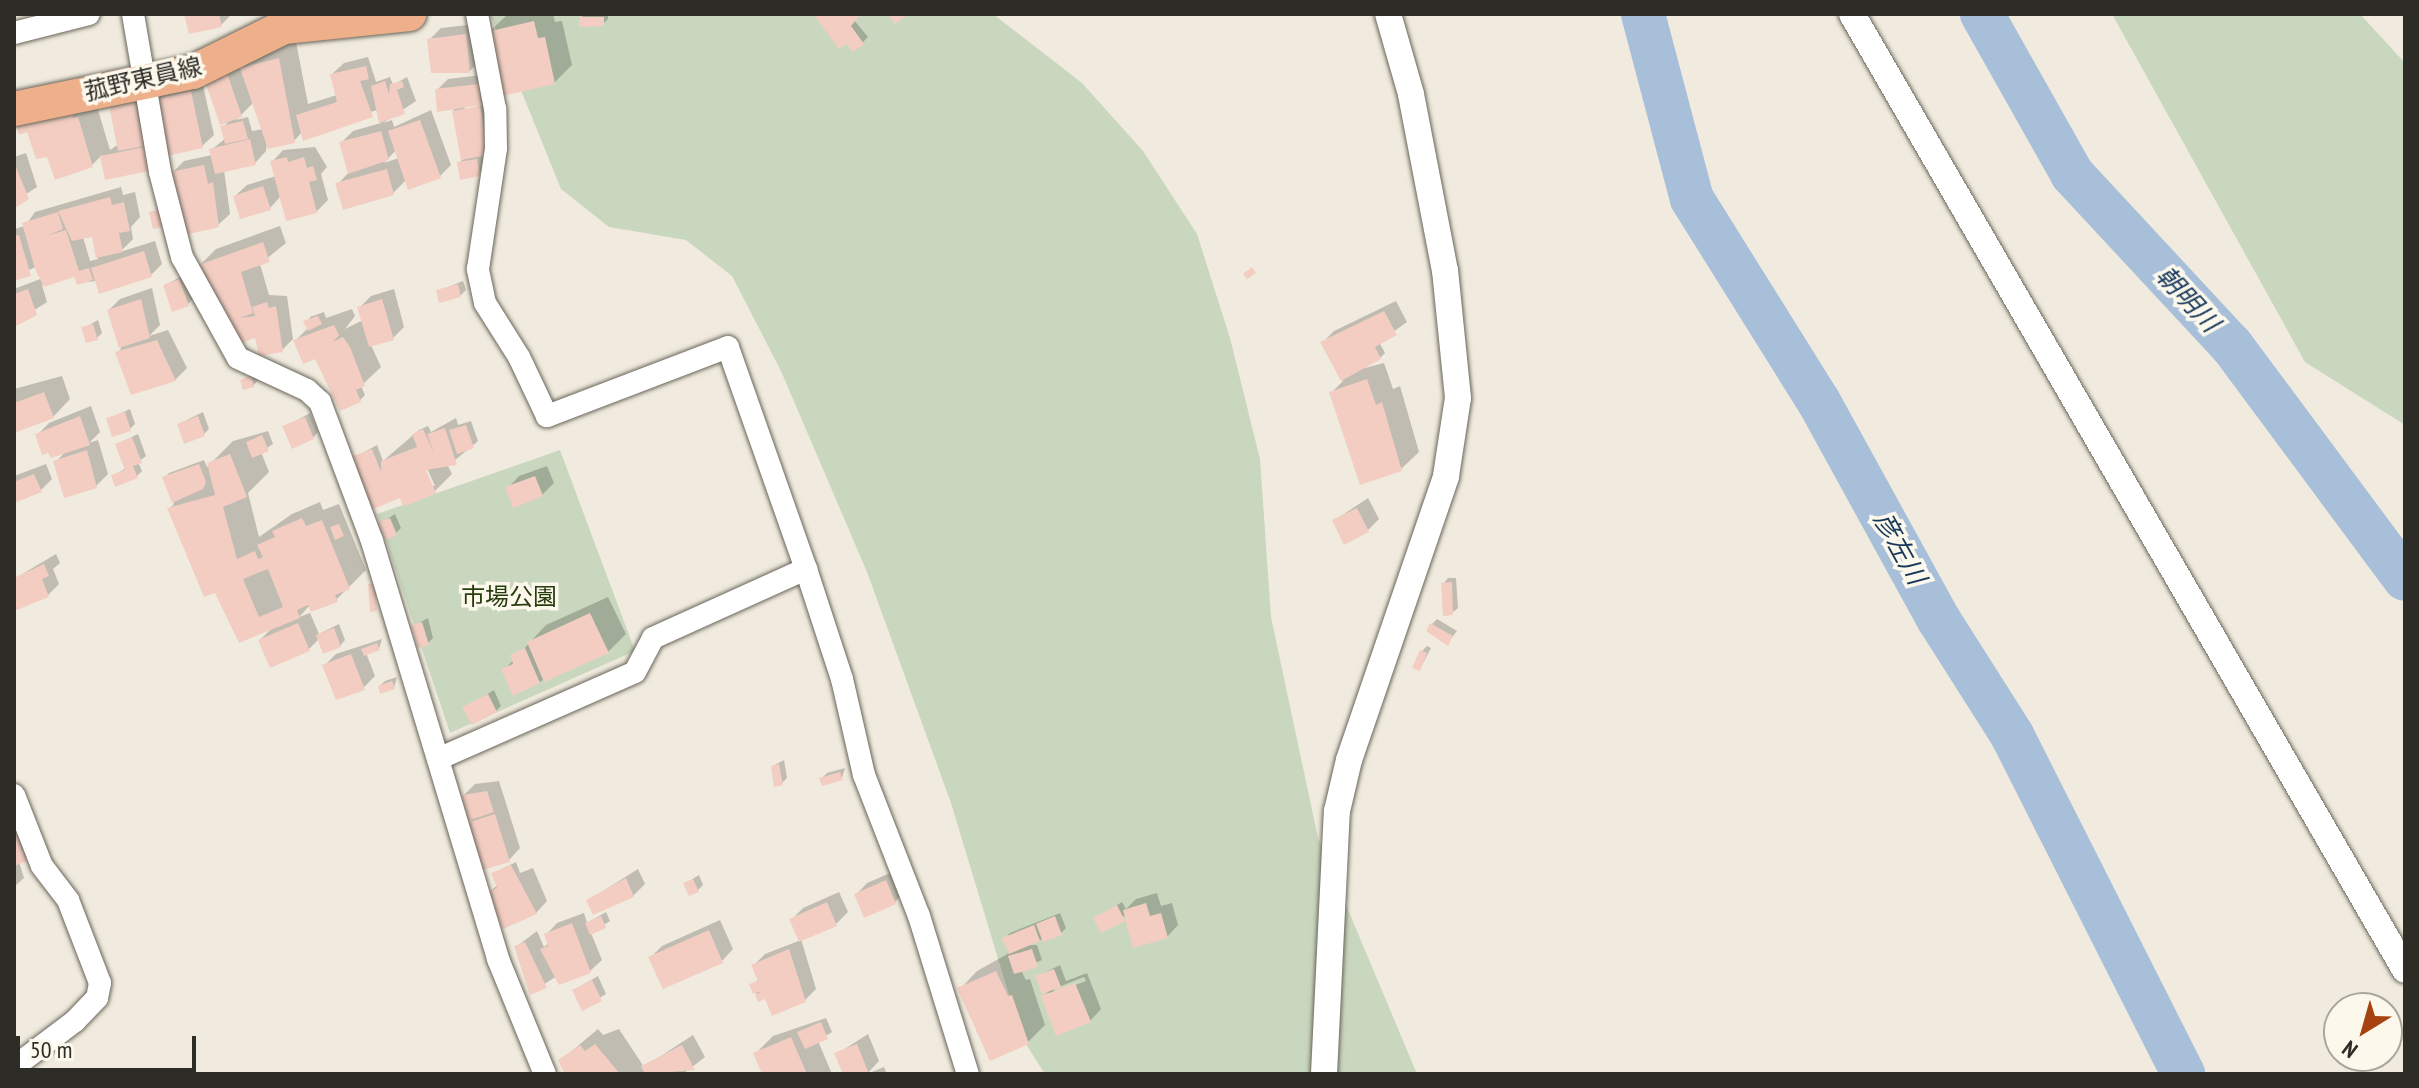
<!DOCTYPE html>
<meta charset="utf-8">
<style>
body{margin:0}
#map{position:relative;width:2419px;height:1088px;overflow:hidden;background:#f0ebde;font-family:"PT Sans Narrow","Noto Sans JP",sans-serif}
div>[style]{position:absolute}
.green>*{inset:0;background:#cad7bf}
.shadow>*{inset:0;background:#0003}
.river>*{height:44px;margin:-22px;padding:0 22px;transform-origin:22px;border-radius:22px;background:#a8bfda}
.building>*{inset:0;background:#f3cdc2}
.roads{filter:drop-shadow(0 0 2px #69655a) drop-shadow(0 0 2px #69655a)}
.minor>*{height:22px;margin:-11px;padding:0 11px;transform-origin:11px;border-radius:11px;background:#fff}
.tertiary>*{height:26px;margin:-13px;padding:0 13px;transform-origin:13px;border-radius:13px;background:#fff}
.primary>*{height:34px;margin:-17px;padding:0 17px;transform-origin:17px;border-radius:17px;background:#eeb08b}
span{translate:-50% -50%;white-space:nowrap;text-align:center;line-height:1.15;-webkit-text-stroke:7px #fdf8ec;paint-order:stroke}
.street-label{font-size:24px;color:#2e2c27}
.park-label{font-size:24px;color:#273d0e}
.water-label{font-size:26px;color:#15375b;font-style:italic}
.frame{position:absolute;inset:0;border:16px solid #2e2c27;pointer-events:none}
.north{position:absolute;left:2323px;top:992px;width:80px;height:80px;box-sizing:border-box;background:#fdf8ec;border:2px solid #aaa69d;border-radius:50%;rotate:217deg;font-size:22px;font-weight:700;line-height:32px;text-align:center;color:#2e2c27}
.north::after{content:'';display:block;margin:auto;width:28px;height:36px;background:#a74310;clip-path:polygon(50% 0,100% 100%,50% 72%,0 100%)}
.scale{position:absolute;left:16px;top:1036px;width:180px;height:36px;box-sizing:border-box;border:4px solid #2e2c27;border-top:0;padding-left:10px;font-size:24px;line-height:28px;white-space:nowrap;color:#2e2c27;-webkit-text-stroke:6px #fdf8ec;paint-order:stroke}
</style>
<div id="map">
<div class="green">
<div style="clip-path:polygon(490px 14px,993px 14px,1082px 83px,1143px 151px,1197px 234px,1230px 338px,1260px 459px,1271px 617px,1318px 838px,1417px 1074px,1045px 1074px,1022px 1038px,951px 803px,867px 572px,781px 371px,732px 276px,686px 240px,609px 227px,561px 189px)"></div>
<div style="clip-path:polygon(2112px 14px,2360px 14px,2405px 63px,2405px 425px,2305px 362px)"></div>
<div style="clip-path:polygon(560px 450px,635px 651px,450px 733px,377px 514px)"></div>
</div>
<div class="shadow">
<div style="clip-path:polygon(186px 14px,232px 14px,221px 25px)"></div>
<div style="clip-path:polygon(553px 14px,555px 22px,562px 21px,572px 65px,554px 83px,489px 32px,507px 15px)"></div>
<div style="clip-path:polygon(585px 14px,608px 14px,608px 19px,603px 24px,581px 18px)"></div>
<div style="clip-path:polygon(813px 14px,862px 14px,854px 20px,868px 37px,863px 42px)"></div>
<div style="clip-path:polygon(477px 24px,481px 59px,470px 71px,429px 40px,441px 28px)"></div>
<div style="clip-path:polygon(evenodd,296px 42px,308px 104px,337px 95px,332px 74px,344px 63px,368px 57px,376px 82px,390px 77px,393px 85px,407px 77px,416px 101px,383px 123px,392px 120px,394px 127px,431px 110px,451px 165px,439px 177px,407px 179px,393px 193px,338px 184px,349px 172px,341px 143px,353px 131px,381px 123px,377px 110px,302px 132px,294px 141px,267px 139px,266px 151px,255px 163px,224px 170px,230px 214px,218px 225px,172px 173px,184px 161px,212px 155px,211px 150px,226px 138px,223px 127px,231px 119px,206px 79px,237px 60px,240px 70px,259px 51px,296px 42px,254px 102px,263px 129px,252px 131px,248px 117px,236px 120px,254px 102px,296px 42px,396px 150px,399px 158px,384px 163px,396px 150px)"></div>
<div style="clip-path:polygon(evenodd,490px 74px,498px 142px,482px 154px,485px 169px,479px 174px,459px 163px,463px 159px,453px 108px,437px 90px,448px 79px,490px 74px,481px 103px,482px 105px,465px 110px,464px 105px,481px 103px)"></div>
<div style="clip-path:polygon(202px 81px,214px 135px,202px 146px,157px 100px,169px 88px)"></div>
<div style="clip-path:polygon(146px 90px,160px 158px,107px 177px,102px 155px,92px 165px,48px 155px,28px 129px,95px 100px,110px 150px,119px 144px,111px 106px)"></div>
<div style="clip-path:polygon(315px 147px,327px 167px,321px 174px,328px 200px,316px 212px,281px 196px,270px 208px,235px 196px,247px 185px,276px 176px,272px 162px,283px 150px)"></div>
<div style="clip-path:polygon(26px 153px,37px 187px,14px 202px,14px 157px)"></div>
<div style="clip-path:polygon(evenodd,121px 187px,123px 195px,135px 192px,140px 217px,131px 227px,133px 239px,120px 252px,155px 241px,162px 264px,151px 275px,78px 283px,76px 275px,42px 285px,47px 302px,14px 323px,14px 289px,43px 278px,39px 265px,14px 278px,14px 229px,25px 226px,35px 212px,121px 187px,93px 234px,98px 259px,90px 261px,83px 237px,93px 234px)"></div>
<div style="clip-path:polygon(280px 226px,286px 243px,260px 264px,269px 295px,287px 296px,293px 339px,282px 350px,257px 336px,239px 341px,239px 316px,199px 266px,216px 249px)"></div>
<div style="clip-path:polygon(184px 275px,193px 299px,188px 304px,165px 285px)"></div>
<div style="clip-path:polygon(463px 281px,466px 290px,460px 296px,438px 291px)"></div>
<div style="clip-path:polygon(152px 288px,160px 325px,149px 336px,168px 330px,187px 368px,175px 380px,117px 353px,121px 349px,109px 310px,120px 299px)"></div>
<div style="clip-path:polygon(394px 289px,404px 327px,393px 338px,371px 345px,381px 367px,361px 386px,365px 395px,360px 400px,295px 341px,308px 328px,310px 317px,324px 312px,326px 318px,352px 309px,355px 316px,345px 329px,363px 320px,360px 307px,371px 296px)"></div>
<div style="clip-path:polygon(1396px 301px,1407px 322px,1379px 342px,1385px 353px,1380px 358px,1357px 370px,1384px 363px,1393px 389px,1400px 386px,1419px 452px,1401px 469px,1331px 393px,1343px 381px,1322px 343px,1334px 331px)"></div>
<div style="clip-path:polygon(98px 320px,102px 333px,97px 338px,84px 328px)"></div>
<div style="clip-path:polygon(256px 372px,258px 380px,253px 386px,242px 380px)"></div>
<div style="clip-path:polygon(62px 376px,70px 399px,53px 417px,14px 431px,14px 389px)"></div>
<div style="clip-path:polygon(91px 406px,100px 432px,89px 443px,98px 440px,108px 474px,96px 486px,56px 462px,66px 451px,49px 450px,37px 435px,49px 423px)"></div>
<div style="clip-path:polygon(130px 409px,135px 424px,130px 429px,108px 419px)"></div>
<div style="clip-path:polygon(203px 412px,209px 429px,204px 434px,179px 424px)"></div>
<div style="clip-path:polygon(310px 413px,318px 432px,313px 438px,285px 427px)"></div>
<div style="clip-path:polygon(evenodd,456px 418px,458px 425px,471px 421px,478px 441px,448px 466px,452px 474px,434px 492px,401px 495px,353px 458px,377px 445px,383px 461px,419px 430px,428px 426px,431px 432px,456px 418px,423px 468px,427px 468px,435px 486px,430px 486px,423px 468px)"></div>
<div style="clip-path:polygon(268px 431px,273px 444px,261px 452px,269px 472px,248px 493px,259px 537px,292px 514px,320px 502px,323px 510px,339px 504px,366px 570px,336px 600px,310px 605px,299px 617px,310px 613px,319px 634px,339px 624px,345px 640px,340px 646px,319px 639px,309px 649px,260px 640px,273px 627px,216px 591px,170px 508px,174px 504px,164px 478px,169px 473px,204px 460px,207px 467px,233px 441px)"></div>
<div style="clip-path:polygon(138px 434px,146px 456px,138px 462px,142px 471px,137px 476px,113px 476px,126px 468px,117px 444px)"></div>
<div style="clip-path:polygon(46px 464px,52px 479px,41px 490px,14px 501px,14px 476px)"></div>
<div style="clip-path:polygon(547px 466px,554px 483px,542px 495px,508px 488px,519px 476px)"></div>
<div style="clip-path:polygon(1368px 498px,1379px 519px,1368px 530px,1335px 520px)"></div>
<div style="clip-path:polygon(395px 514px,401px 528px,396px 533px,380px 523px)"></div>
<div style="clip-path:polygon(56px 554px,60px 563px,53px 569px,59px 584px,48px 595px,14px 609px,14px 579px)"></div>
<div style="clip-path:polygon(1448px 578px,1456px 578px,1458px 608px,1452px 613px,1443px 584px)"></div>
<div style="clip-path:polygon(608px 597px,626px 634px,608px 652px,539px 682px,504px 670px,546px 625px)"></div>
<div style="clip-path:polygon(428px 618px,433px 638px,428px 643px,413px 626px)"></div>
<div style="clip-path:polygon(1437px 619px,1457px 631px,1447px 644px,1432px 624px)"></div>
<div style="clip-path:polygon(382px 639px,379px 649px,366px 653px,375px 676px,363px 688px,325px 665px,336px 654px)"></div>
<div style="clip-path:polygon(1427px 646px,1431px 648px,1420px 669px,1422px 651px)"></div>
<div style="clip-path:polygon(397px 677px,394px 688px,380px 686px,385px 681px)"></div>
<div style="clip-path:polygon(494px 690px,501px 706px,496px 711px,465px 708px)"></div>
<div style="clip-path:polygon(784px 760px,787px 778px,782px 783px,773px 766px)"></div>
<div style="clip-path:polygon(845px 768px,842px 778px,822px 778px,827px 773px)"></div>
<div style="clip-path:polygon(499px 781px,520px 848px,509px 860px,484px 868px,464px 795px,475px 784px)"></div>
<div style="clip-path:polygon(14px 820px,31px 854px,19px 862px,24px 878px,14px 887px)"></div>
<div style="clip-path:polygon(516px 862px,520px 873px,533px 868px,547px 901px,536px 913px,490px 892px,498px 884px,494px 873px)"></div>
<div style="clip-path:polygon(638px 869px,645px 884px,633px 896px,589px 900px)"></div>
<div style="clip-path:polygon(897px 870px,906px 891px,895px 902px,856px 895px,867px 883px)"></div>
<div style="clip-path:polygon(699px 875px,703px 885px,698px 890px,686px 883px)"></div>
<div style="clip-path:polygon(839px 892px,848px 912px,836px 924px,801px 939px,816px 989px,805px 1000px,766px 995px,759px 999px,752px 985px,759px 979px,754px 965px,765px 954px,801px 940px,792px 919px,803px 908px)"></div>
<div style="clip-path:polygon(1157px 893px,1161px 906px,1172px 903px,1178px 925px,1167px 937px,1127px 916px,1095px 919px,1122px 902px,1126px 909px,1136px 899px)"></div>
<div style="clip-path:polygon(606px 912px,610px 921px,591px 933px,602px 960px,590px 971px,557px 976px,532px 992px,516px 947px,537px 931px,544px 947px,549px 943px,546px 935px,557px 923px,584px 913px,587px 923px)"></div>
<div style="clip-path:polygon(1060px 913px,1066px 928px,1061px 933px,1025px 945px,1037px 945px,1042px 960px,1021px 970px,1026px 980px,1030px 979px,1045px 1025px,1028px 1042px,960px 989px,977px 971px,1020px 947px,1005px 938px,1010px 933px)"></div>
<div style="clip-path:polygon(720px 920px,733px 949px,722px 961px,651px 957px,662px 946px)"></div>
<div style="clip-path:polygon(evenodd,1060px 965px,1066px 981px,1087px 973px,1101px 1009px,1090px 1021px,1044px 996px,1052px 988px,1038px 976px,1060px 965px,1084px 977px,1086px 981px,1054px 993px,1054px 989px,1084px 977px)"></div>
<div style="clip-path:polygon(598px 976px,606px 994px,583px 1008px,574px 990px)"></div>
<div style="clip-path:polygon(826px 1018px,832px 1032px,818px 1041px,832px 1074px,764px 1074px,755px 1054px,773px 1036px)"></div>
<div style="clip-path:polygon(598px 1029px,603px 1035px,619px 1029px,644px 1067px,693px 1035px,705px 1057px,683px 1074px,569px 1074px,561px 1060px)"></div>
<div style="clip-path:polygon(868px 1034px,879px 1061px,867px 1074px,884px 1067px,887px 1074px,845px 1074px,837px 1054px)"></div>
</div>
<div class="river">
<div style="left:1643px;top:14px;width:191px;rotate:75.2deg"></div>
<div style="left:1692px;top:199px;width:239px;rotate:58deg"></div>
<div style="left:1819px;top:402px;width:249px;rotate:61.2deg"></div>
<div style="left:1939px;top:620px;width:136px;rotate:57.6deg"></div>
<div style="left:2012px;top:735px;width:380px;rotate:63.2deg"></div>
<div style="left:1982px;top:14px;width:184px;rotate:60.6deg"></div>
<div style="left:2072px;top:174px;width:235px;rotate:47.1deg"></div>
<div style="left:2232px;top:346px;width:290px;rotate:53.4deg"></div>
</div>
<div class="building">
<div style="clip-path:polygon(184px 14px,219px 14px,222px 27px,189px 34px)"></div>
<div style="clip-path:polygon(813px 14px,861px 14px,851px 26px,864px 44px,853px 52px,847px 44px,839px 49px)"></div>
<div style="clip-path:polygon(888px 14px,909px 14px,895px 24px)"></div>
<div style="clip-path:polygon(579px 17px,604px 17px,604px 26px,579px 27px)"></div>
<div style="clip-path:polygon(534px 21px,538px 38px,545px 37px,555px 84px,501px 96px,487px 32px)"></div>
<div style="clip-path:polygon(466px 34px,470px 73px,431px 73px,427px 39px)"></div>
<div style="clip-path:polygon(279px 58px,295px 143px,268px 149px,240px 68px)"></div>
<div style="clip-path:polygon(366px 66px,369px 79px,360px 81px,373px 117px,303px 141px,296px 115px,337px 102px,330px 74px)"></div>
<div style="clip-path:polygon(226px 70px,242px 117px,220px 125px,204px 78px)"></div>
<div style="clip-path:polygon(385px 81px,389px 94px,390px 84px,402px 81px,404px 87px,397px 90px,405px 114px,379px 123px,371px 86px)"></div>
<div style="clip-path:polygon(479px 84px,481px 105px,437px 112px,435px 89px)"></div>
<div style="clip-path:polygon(191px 91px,203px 148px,167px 156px,155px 99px)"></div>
<div style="clip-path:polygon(135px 100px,144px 146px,118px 151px,109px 105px)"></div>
<div style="clip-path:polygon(480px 106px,488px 155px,461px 160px,452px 111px)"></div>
<div style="clip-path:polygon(72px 111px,73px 118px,78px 117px,93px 167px,55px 180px,47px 157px,36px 159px,27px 132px,19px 135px,16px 124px)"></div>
<div style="clip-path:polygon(420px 120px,441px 178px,408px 190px,388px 131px)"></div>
<div style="clip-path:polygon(243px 121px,248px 139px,225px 144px,220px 126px)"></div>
<div style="clip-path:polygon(381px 131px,389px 160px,348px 174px,339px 142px)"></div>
<div style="clip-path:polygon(250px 139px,256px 165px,215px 174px,209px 149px)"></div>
<div style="clip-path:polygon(145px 147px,149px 171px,105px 180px,100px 156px)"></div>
<div style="clip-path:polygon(287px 157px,288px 162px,304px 157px,307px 168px,313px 166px,317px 180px,309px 182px,317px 213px,286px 221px,270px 161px)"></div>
<div style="clip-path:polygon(477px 159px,480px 176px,460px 180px,457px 162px)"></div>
<div style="clip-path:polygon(14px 162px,29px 199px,15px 208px,14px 206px)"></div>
<div style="clip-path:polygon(204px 165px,208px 184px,213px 182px,219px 227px,185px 235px,170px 172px)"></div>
<div style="clip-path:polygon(387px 169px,394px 195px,343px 210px,335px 183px)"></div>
<div style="clip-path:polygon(263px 186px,271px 210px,240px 219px,233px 196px)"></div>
<div style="clip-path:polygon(110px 197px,112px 205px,124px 202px,130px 231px,119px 233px,123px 252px,96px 258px,92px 237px,72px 241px,58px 211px)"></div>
<div style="clip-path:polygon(159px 210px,163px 227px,153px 229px,149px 212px)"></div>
<div style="clip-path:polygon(58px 212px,63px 229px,46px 236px,66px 230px,79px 271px,89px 268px,93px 280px,77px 285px,74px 277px,44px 287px,35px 269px,22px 223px)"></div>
<div style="clip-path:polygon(19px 235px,31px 276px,14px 281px,14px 236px)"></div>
<div style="clip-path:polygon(263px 242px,270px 262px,241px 272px,253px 313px,240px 318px,255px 316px,252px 307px,267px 302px,269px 308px,276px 306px,283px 352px,259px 356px,255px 338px,238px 344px,231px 321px,222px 324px,196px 266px)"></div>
<div style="clip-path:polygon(144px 251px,152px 277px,99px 294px,91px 268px)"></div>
<div style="clip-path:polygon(1252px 267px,1256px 273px,1247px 279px,1243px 274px)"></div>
<div style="clip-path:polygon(179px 279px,189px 306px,172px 312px,163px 285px)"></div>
<div style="clip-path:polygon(458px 284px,461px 297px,439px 303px,436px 290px)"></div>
<div style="clip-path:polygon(28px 289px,37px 315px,14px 327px,14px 294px)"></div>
<div style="clip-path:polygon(141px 299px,150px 338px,119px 348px,107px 310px)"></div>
<div style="clip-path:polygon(382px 299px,394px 340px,369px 347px,357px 307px)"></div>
<div style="clip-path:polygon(1384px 311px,1397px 335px,1375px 347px,1381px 359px,1341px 381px,1320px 342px)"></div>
<div style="clip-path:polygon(318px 316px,322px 324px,308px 331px,303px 321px)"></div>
<div style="clip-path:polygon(93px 324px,98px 340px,86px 343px,81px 327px)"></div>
<div style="clip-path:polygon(334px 325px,339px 335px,333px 342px,343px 337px,350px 347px,365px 386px,356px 390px,361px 402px,340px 411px,315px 359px,303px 364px,293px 340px)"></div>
<div style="clip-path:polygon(157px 340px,176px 381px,131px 395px,115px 352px)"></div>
<div style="clip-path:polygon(251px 376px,254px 387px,243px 390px,240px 380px)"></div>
<div style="clip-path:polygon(1367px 379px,1376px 405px,1382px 402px,1402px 471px,1360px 485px,1329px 392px)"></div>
<div style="clip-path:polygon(44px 392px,54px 418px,14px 433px,14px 403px)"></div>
<div style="clip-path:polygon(125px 412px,131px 431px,112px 437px,106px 418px)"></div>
<div style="clip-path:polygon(80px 416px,90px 445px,51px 458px,48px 453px,42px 455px,35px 434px)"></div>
<div style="clip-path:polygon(198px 416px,205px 436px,184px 444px,177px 424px)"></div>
<div style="clip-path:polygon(305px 417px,314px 439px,292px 449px,282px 426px)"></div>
<div style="clip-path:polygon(466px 425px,474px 448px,457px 454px,449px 430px)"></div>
<div style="clip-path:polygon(445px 428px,457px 465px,426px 470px,436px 493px,403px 507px,400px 498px,371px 510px,350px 457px,372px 449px,381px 472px,381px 461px,417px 447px,412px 434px,423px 429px,434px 453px,427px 434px)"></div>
<div style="clip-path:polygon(262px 435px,269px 451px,252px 458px,246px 442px)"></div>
<div style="clip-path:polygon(132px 437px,142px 463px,133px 466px,138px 478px,115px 487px,111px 475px,125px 470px,115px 444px)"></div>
<div style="clip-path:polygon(87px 450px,97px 488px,64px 498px,53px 461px)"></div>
<div style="clip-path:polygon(evenodd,230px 454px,247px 497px,223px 507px,237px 559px,255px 551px,258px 559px,263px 557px,257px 545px,275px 537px,272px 531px,302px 518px,306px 526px,322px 520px,350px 589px,335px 595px,338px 602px,311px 612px,308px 605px,297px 610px,300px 618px,239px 643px,215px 593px,204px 597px,167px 508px,215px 495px,207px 463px,230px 454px,268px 569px,283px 607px,259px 617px,243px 579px,268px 569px)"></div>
<div style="clip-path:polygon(199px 464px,206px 482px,203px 489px,172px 503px,162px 477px)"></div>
<div style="clip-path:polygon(34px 474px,42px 492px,14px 503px,14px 482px)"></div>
<div style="clip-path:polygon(535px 476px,543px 496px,513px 508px,505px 487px)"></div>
<div style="clip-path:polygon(1357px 508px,1369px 532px,1344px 545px,1332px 520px)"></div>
<div style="clip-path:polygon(390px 518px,397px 535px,385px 540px,378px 522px)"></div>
<div style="clip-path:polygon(339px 524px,344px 536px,335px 540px,330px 527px)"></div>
<div style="clip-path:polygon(44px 564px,49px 576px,42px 579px,49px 597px,14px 611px,14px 578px)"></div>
<div style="clip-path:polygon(1452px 582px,1453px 615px,1443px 616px,1441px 583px)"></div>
<div style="clip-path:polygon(368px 584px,375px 584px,377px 611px,370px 612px)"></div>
<div style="clip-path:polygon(590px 613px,609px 653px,544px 682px,527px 642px)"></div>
<div style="clip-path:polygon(422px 622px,429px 645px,418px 648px,411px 625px)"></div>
<div style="clip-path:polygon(298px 623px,310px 651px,270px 668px,258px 640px)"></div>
<div style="clip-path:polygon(1430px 623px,1453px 636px,1448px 646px,1426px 631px)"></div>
<div style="clip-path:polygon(334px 628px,341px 647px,323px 654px,316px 635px)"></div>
<div style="clip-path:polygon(377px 643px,380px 650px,364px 656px,361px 649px)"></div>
<div style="clip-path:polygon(525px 648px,540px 683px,513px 696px,501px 669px,513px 664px,510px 655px)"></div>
<div style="clip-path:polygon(1420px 650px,1427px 653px,1420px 671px,1412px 668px)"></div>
<div style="clip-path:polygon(351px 654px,365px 690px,336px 700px,322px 665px)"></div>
<div style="clip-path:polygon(392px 681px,395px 689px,380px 694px,378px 686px)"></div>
<div style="clip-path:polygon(488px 694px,497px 712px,472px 725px,462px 707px)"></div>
<div style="clip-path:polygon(779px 764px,783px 785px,774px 787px,771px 766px)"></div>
<div style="clip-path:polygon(840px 772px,843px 780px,822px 786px,819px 778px)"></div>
<div style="clip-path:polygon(487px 791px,494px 812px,467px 821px,462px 795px)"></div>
<div style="clip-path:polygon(495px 814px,510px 862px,482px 870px,467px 823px)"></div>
<div style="clip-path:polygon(14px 830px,27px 861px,14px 866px)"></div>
<div style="clip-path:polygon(511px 865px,537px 914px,503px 929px,488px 892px,497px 888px,491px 873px)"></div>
<div style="clip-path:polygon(626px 878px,634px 897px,593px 915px,586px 900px)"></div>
<div style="clip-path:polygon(693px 879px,699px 892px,689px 896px,683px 883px)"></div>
<div style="clip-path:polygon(886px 880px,896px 904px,864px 918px,854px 894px)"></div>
<div style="clip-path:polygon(827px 902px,837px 926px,799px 942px,789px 919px)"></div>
<div style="clip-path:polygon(1146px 903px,1150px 916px,1161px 913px,1168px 938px,1133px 948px,1123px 910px)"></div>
<div style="clip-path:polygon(1117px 905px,1125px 921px,1101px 933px,1093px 918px)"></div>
<div style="clip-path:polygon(601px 916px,606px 928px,590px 935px,585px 923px)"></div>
<div style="clip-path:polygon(1055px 916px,1062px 935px,1043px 942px,1036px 924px)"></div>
<div style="clip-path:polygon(572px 923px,591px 973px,559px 985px,540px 949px,548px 946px,544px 934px)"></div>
<div style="clip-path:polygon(1034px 925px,1040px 941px,1009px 954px,1002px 938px)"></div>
<div style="clip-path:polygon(709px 930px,723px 963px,663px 989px,648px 957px)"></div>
<div style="clip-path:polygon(525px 942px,547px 988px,530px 995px,514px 946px)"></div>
<div style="clip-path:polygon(789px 949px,806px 1002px,772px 1016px,765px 999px,758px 1002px,755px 995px,762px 991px,753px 994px,749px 984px,758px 981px,751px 965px)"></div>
<div style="clip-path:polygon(1032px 949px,1038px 967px,1014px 974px,1008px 956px)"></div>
<div style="clip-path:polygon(1054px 969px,1061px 987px,1042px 994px,1035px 976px)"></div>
<div style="clip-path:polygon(996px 971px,1008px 996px,1012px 995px,1029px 1044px,990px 1061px,957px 988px)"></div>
<div style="clip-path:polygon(592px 980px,602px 1001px,582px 1011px,572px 990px)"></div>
<div style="clip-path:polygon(1075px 983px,1091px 1022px,1056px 1036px,1041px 996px)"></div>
<div style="clip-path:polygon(821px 1022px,828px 1039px,805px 1049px,797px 1032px)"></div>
<div style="clip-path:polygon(791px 1037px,807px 1074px,762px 1074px,753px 1053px)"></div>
<div style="clip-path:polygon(595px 1044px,620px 1074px,565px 1074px,558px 1060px,580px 1045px,585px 1051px)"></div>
<div style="clip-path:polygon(857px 1044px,869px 1074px,843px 1074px,834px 1053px)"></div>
<div style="clip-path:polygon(682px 1045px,695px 1070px,645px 1074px,641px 1066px)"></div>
</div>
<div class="roads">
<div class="minor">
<div style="left:133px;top:14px;width:160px;rotate:80.3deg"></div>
<div style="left:160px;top:172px;width:88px;rotate:75.5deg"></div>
<div style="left:182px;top:257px;width:115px;rotate:61deg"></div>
<div style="left:238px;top:358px;width:76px;rotate:24.9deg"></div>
<div style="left:307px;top:390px;width:18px;rotate:43deg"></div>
<div style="left:320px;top:402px;width:148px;rotate:69.5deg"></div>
<div style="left:372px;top:541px;width:437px;rotate:73.2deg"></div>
<div style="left:498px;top:959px;width:124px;rotate:67.8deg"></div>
<div style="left:14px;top:33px;width:77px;rotate:-14.2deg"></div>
<div style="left:806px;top:569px;width:116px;rotate:71.9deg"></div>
<div style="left:842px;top:679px;width:98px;rotate:77.1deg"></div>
<div style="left:864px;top:775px;width:151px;rotate:68.7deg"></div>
<div style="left:919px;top:916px;width:165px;rotate:72.8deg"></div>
<div style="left:438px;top:759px;width:215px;rotate:-23.8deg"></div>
<div style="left:635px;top:672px;width:38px;rotate:-62deg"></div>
<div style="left:653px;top:638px;width:168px;rotate:-24.3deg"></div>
<div style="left:806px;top:569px;width:235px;rotate:-109.4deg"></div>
<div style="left:728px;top:347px;width:194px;rotate:159.1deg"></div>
<div style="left:547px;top:416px;width:65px;rotate:-115.4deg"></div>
<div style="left:519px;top:357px;width:64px;rotate:-122.2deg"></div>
<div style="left:485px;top:303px;width:35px;rotate:-102deg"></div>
<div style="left:478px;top:269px;width:122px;rotate:-81.5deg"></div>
<div style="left:496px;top:148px;width:39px;rotate:-91deg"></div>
<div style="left:495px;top:109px;width:97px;rotate:-100.7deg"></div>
<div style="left:14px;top:795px;width:76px;rotate:68.5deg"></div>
<div style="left:42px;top:866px;width:43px;rotate:52.6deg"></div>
<div style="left:68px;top:900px;width:89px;rotate:68.9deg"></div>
<div style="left:100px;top:983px;width:15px;rotate:101deg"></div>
<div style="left:97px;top:998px;width:32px;rotate:134deg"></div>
<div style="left:75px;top:1021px;width:76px;rotate:143deg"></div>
</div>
<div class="tertiary">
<div style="left:1852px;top:14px;width:1104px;rotate:59.95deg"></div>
<div style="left:1324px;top:1074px;width:263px;rotate:-87.2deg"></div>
<div style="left:1337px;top:811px;width:52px;rotate:-76.8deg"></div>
<div style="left:1349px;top:760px;width:300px;rotate:-71.1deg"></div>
<div style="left:1446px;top:476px;width:79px;rotate:-81.3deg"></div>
<div style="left:1458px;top:398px;width:128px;rotate:-95.8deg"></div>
<div style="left:1445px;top:271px;width:180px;rotate:-100.9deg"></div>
<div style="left:1411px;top:94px;width:83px;rotate:-106deg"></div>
</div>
<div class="primary">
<div style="left:14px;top:109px;width:183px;rotate:-11.7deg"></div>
<div style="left:193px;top:72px;width:102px;rotate:-26.3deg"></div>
<div style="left:284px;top:27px;width:126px;rotate:-5.9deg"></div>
</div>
</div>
<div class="street-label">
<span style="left:143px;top:79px;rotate:-13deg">菰野東員線</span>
</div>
<div class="park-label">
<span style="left:509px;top:597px">市場公園</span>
</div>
<div class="water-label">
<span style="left:2188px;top:299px;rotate:47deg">朝明川</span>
<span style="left:1900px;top:548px;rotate:61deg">彦左川</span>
</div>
<div class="frame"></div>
<div class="north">N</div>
<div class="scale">50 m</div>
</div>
